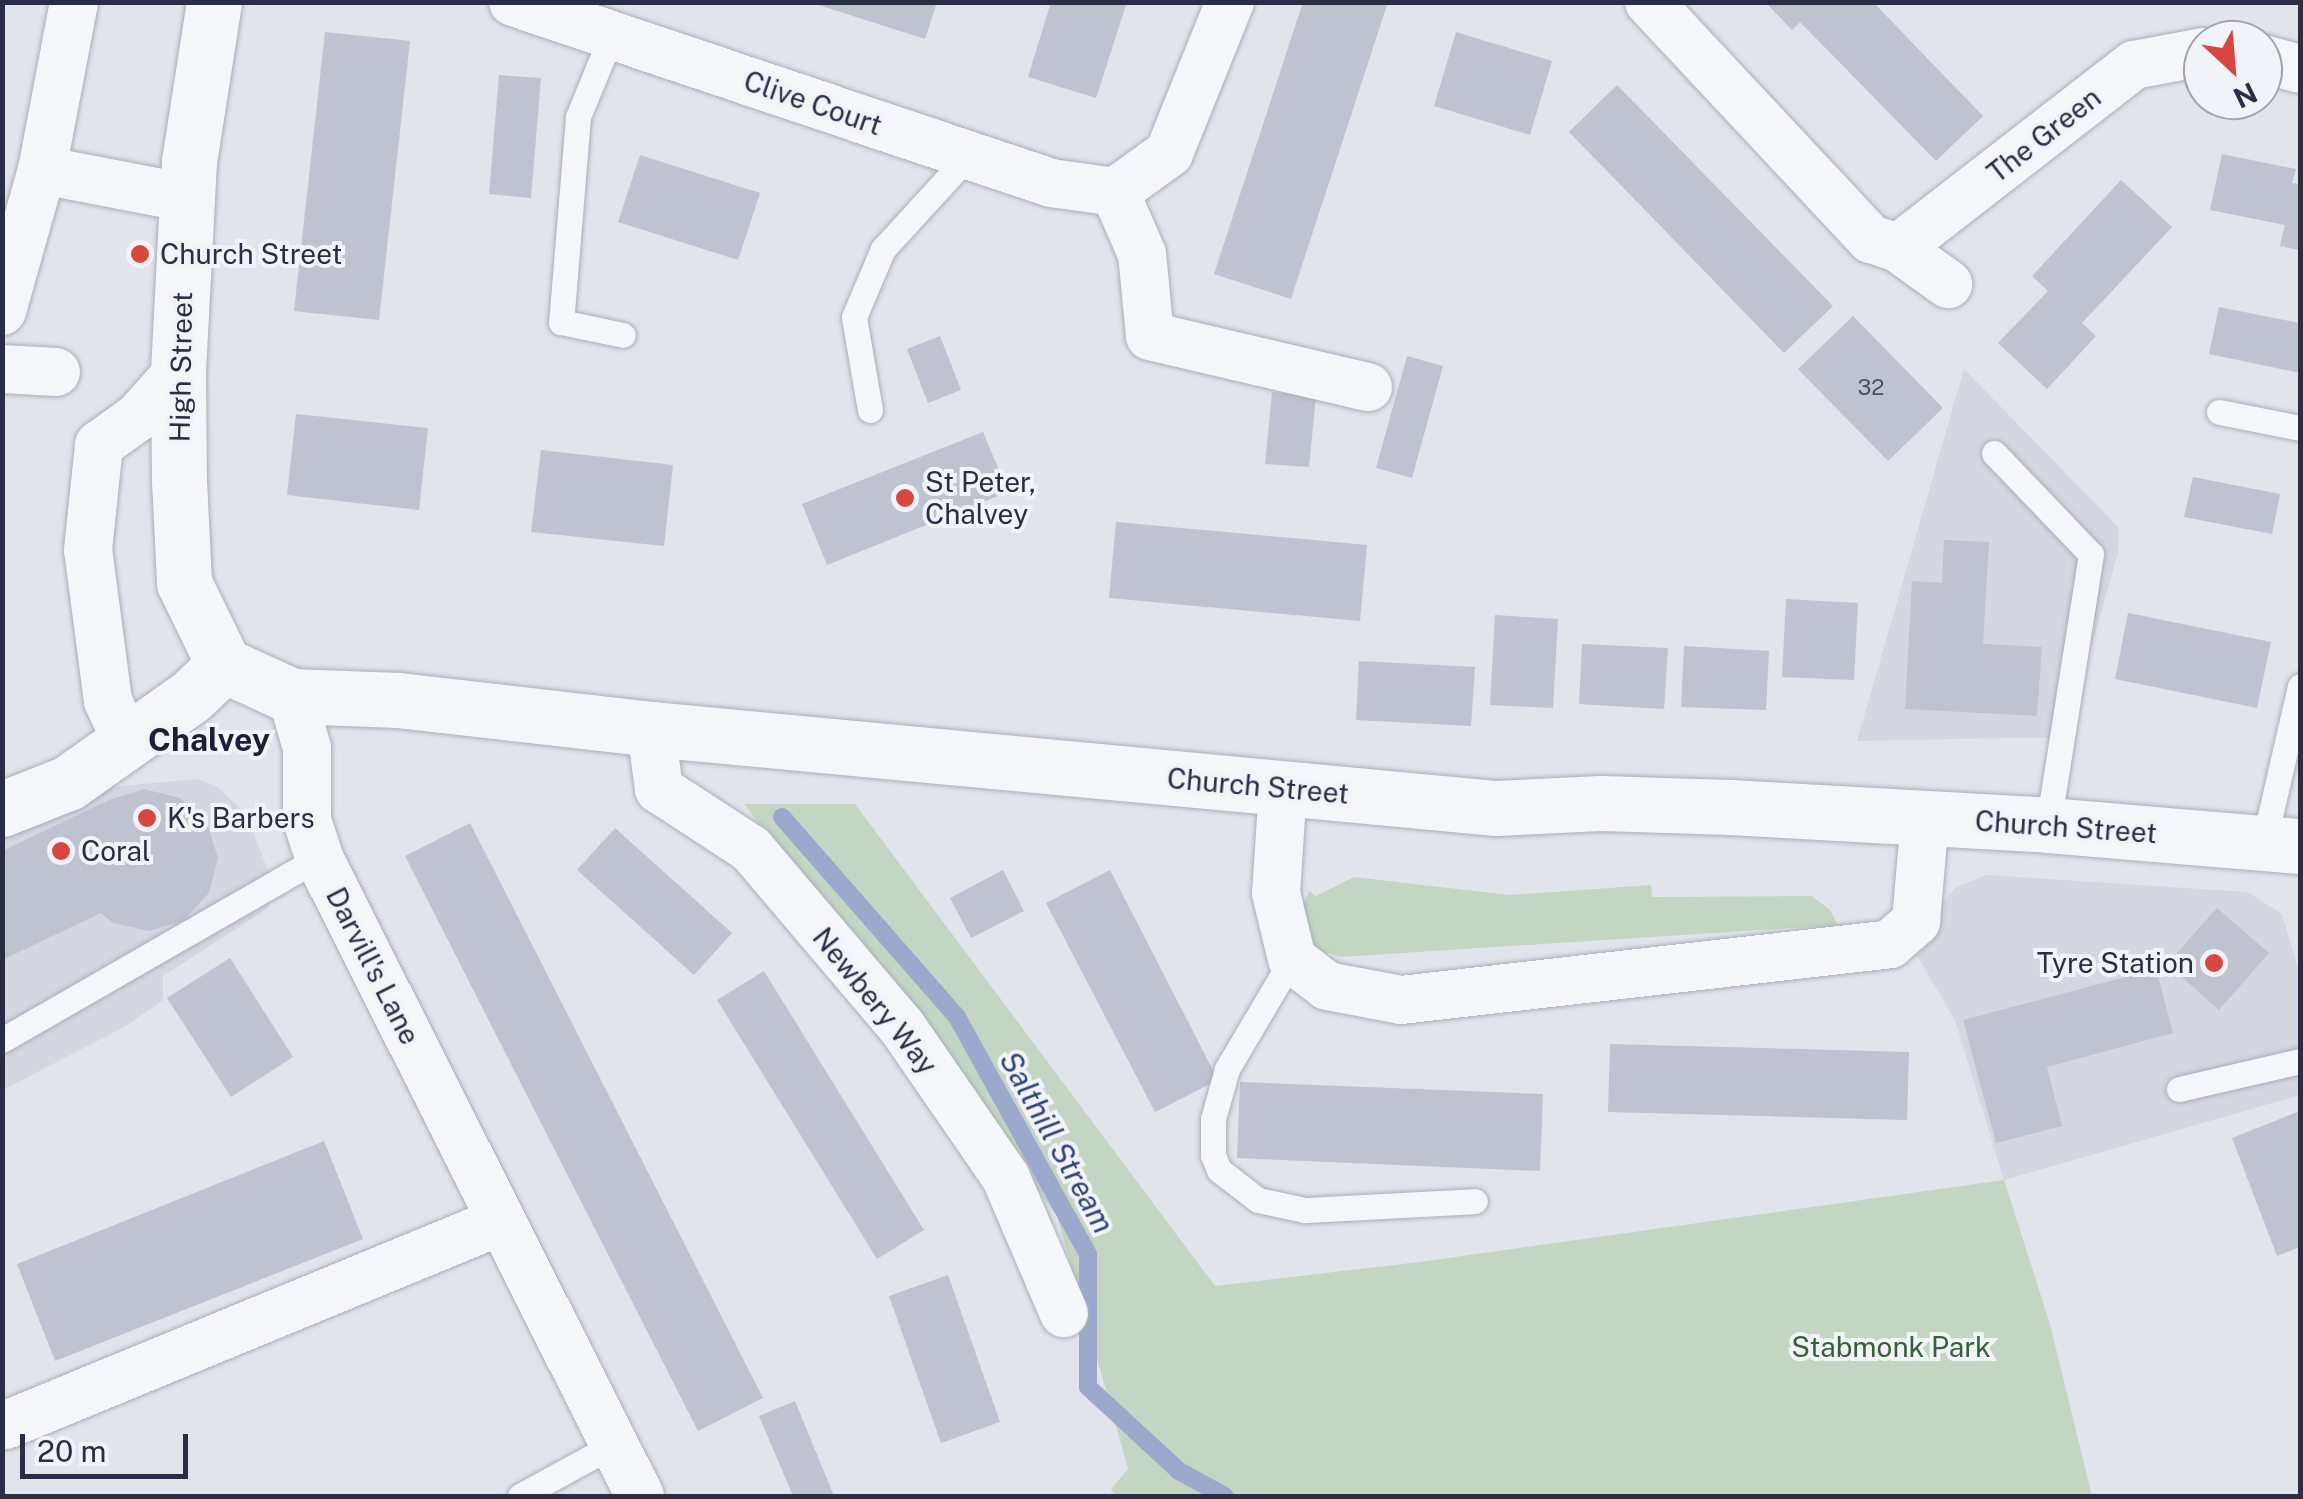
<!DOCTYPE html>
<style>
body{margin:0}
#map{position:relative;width:2303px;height:1499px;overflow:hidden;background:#e2e4eb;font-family:"Public Sans",sans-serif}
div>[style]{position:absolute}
.built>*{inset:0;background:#d4d6e0}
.green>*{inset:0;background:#c4d6c3}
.stream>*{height:18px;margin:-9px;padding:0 9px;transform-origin:9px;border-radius:9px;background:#9ba9cd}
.building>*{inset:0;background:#bfc2cf}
.roads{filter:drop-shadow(0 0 2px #aaadb9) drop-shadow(0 0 2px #aaadb9)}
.service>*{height:25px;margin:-12.5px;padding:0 12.5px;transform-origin:12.5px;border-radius:12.5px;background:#f5f6f9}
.minor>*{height:48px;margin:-24px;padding:0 24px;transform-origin:24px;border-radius:24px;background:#f5f6f9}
.tertiary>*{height:55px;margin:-27.5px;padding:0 27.5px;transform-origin:27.5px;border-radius:27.5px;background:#f5f6f9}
.dots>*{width:28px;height:28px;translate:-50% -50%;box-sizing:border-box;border:5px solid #f2f3f8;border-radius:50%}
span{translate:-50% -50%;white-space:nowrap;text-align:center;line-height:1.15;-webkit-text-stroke:8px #f2f3f8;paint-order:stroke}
.number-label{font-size:22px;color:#4e5268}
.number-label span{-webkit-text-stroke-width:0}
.street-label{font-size:28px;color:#292d45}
.poi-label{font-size:28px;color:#292d45}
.left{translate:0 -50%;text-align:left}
.right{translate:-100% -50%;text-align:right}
.park-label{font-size:28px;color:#356135}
.water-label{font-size:30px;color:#30437c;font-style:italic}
.quarter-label{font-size:32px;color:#1b1f35;font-weight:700}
.frame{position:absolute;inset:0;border:5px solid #292d45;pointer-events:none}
.north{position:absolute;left:2183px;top:20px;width:100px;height:100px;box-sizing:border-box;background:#f2f3f8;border:2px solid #a2a4b0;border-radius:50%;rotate:154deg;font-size:28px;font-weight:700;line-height:40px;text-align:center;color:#292d45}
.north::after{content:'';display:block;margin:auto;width:35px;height:45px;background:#d74740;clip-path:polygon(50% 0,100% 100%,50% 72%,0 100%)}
.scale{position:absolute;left:20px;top:1434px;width:168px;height:45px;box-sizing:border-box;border:5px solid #292d45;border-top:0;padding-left:12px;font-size:30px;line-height:35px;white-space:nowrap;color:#292d45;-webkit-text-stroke:8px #f2f3f8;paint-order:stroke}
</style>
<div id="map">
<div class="built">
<div style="clip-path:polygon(1964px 369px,2119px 528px,2118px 553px,2066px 737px,1857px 741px)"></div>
<div style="clip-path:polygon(197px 779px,216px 786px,246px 814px,272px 881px,274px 894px,267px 909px,163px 976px,163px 1000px,126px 1026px,3px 1090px,2px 836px,111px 787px)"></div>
<div style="clip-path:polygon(1987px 875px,2247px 892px,2282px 914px,2300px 975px,2300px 1095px,2004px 1180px,1955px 1020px,1917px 956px,1934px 933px,1940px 907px,1956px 887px)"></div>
</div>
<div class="green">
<div style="clip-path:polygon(744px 804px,855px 804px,1215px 1286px,1419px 1262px,2004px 1180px,2050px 1324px,2092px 1496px,1115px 1496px,1111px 1489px,1128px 1469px,1057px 1216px)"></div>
<div style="clip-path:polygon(1354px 877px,1509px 895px,1651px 885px,1652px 897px,1812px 896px,1830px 910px,1838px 925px,1341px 957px,1314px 949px,1302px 908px,1309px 891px,1316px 896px)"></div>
</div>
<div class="stream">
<div style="left:782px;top:817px;width:266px;rotate:48.8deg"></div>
<div style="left:957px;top:1017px;width:271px;rotate:61.1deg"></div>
<div style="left:1088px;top:1254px;width:133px;rotate:90deg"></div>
<div style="left:1088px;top:1387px;width:124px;rotate:42.7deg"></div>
<div style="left:1179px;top:1471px;width:52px;rotate:28.5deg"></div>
</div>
<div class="building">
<div style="clip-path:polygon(809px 2px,937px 2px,925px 39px)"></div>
<div style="clip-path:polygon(1051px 2px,1127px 2px,1096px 98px,1028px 77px)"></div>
<div style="clip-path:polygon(1303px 2px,1388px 2px,1291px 299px,1214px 274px)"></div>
<div style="clip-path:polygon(1765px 2px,1873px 2px,1983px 116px,1936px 161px,1800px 22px,1792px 30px)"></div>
<div style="clip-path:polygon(325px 32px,410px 41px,379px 320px,294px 311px)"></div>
<div style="clip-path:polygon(1456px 32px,1552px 61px,1530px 135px,1434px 106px)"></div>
<div style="clip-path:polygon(499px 75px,541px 78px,531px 198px,489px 194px)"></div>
<div style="clip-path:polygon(1617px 85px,1833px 306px,1784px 353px,1569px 132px)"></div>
<div style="clip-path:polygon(2222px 154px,2296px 169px,2292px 183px,2300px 184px,2300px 250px,2280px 246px,2285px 225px,2210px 210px)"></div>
<div style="clip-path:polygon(640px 155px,760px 193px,738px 260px,618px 222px)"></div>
<div style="clip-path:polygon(2121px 180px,2172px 227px,2082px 323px,2096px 336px,2047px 389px,1998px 343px,2048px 291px,2032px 276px)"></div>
<div style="clip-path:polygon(2219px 307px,2300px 323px,2300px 373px,2209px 354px)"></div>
<div style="clip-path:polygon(1853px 316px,1943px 408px,1888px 461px,1798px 369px)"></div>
<div style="clip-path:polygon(940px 336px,961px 390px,928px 403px,907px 349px)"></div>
<div style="clip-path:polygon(1407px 356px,1443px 366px,1412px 478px,1376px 468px)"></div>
<div style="clip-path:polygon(1272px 392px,1316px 396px,1309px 467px,1265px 464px)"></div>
<div style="clip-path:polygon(296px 414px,428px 428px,419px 510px,287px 495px)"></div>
<div style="clip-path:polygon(983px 432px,1008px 492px,827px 565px,802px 504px)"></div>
<div style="clip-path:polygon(541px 450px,673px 465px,664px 546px,531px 532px)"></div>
<div style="clip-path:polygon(2193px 477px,2280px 494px,2272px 534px,2184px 517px)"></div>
<div style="clip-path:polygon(1116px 522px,1367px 545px,1360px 621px,1109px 598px)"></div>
<div style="clip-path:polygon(1944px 540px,1989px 542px,1983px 644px,2042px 647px,2037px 716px,1905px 709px,1912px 581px,1942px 583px)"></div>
<div style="clip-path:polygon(1786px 599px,1858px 603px,1854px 680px,1782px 677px)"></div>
<div style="clip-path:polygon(2128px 613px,2271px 642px,2257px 708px,2115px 679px)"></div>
<div style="clip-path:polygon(1495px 615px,1558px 619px,1553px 708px,1490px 705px)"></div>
<div style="clip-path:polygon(1582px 644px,1668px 648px,1664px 709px,1579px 704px)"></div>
<div style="clip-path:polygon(1684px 646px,1769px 651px,1766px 710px,1681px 707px)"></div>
<div style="clip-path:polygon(1359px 661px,1475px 667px,1471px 726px,1356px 720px)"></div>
<div style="clip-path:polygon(144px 789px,180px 798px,207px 823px,218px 858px,209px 893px,183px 921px,149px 931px,113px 923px,101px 913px,2px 960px,2px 851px,109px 800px)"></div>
<div style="clip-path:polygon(470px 823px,763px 1398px,698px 1431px,405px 856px)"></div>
<div style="clip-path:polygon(615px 828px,732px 933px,694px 975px,577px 870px)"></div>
<div style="clip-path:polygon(1003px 870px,1024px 911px,971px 938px,950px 898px)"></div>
<div style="clip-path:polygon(1110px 870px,1218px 1080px,1155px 1112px,1046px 903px)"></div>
<div style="clip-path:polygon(2217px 908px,2269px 953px,2219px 1010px,2167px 964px)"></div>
<div style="clip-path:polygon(230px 958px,293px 1057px,231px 1097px,167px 998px)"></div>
<div style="clip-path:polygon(2156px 969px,2173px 1033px,2047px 1067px,2062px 1126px,1996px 1143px,1963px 1020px)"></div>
<div style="clip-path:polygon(764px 971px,924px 1230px,877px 1259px,717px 1000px)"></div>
<div style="clip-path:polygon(1610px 1044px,1909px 1052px,1907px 1120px,1608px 1112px)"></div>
<div style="clip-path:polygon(1240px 1082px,1543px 1094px,1540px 1171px,1237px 1158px)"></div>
<div style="clip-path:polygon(2300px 1111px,2300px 1247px,2277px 1256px,2232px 1138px)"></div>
<div style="clip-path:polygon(324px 1141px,363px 1239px,55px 1361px,17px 1264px)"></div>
<div style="clip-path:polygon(948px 1275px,1000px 1422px,941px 1443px,889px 1296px)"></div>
<div style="clip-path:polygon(795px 1401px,834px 1496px,793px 1496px,759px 1416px)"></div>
</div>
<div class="roads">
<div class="service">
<div style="left:612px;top:34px;width:90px;rotate:112.3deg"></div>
<div style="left:578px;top:117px;width:206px;rotate:94.7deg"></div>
<div style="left:561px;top:322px;width:63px;rotate:11.8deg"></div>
<div style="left:870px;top:410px;width:94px;rotate:-99.8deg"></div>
<div style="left:854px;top:317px;width:74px;rotate:-66.9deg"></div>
<div style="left:883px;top:249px;width:127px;rotate:-47.5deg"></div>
<div style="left:2219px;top:412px;width:83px;rotate:11.2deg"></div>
<div style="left:1994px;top:453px;width:140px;rotate:46.2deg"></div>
<div style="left:2091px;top:554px;width:274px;rotate:99deg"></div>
<div style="left:2264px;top:842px;width:160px;rotate:-77deg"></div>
<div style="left:1292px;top:959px;width:128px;rotate:120.6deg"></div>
<div style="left:1227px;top:1069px;width:52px;rotate:105.6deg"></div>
<div style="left:1213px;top:1119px;width:36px;rotate:90deg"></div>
<div style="left:1213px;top:1155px;width:16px;rotate:68deg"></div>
<div style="left:1219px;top:1170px;width:49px;rotate:37.6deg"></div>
<div style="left:1258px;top:1200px;width:48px;rotate:12deg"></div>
<div style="left:1305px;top:1210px;width:170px;rotate:-3deg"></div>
<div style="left:2px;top:1040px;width:366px;rotate:-29.9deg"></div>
<div style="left:2179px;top:1089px;width:124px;rotate:-13deg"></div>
<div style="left:520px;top:1496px;width:106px;rotate:-28.7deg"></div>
</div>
<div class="minor">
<div style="left:513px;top:2px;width:568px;rotate:18.59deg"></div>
<div style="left:1051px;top:183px;width:65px;rotate:8deg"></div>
<div style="left:1115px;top:192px;width:67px;rotate:-35.8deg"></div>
<div style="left:1169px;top:153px;width:163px;rotate:-68deg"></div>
<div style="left:1649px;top:2px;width:325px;rotate:46.9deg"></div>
<div style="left:1871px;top:239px;width:28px;rotate:18deg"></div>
<div style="left:1898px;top:248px;width:62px;rotate:35.8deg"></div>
<div style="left:2263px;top:59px;width:38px;rotate:15deg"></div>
<div style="left:42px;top:170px;width:148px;rotate:10.9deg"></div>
<div style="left:1115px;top:192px;width:68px;rotate:66.5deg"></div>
<div style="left:1142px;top:254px;width:82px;rotate:84.4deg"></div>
<div style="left:1150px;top:336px;width:224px;rotate:13.2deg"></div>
<div style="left:1898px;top:248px;width:299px;rotate:-37.8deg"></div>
<div style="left:2134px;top:65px;width:70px;rotate:-10.7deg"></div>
<div style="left:2px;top:311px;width:147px;rotate:-74.2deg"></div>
<div style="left:42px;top:170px;width:171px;rotate:-79.2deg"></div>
<div style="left:2px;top:369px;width:54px;rotate:3.2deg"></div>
<div style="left:292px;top:696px;width:54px;rotate:73.9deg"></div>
<div style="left:307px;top:748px;width:72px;rotate:90deg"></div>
<div style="left:307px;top:820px;width:40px;rotate:72deg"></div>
<div style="left:319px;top:858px;width:714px;rotate:63.29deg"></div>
<div style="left:651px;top:729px;width:61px;rotate:82.4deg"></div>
<div style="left:659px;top:789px;width:110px;rotate:33.1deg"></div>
<div style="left:751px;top:849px;width:233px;rotate:49.7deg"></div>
<div style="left:902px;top:1027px;width:183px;rotate:55.4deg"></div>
<div style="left:1006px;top:1178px;width:147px;rotate:66.8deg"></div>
<div style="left:127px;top:742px;width:45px;rotate:-114.9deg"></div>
<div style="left:108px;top:701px;width:152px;rotate:-97.5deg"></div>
<div style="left:88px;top:550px;width:106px;rotate:-84deg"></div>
<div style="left:99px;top:445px;width:48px;rotate:-35.7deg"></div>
<div style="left:138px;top:417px;width:60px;rotate:-48.4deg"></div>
<div style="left:1283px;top:788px;width:105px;rotate:93.8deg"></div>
<div style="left:1276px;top:893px;width:68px;rotate:76.4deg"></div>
<div style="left:1292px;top:959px;width:44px;rotate:37.6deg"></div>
<div style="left:1327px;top:986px;width:75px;rotate:10.7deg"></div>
<div style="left:1401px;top:1000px;width:492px;rotate:-6.5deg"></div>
<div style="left:1890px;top:944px;width:35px;rotate:-41deg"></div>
<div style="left:1916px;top:921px;width:103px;rotate:-85deg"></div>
<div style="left:6px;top:1425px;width:535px;rotate:-22.4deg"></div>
</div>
<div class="tertiary">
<div style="left:214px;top:2px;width:161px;rotate:98.9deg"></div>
<div style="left:189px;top:161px;width:211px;rotate:93deg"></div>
<div style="left:178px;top:372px;width:108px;rotate:89.5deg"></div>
<div style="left:179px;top:480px;width:103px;rotate:87.2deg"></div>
<div style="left:184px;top:583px;width:91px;rotate:64deg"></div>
<div style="left:224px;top:665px;width:75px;rotate:24.5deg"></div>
<div style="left:292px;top:696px;width:106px;rotate:2.2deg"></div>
<div style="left:398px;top:700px;width:255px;rotate:6.5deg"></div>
<div style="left:651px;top:729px;width:849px;rotate:5.34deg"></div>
<div style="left:1496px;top:808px;width:104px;rotate:-2.8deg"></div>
<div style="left:1600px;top:803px;width:130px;rotate:1.8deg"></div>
<div style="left:1730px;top:807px;width:319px;rotate:3.2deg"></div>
<div style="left:2048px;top:825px;width:253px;rotate:4.8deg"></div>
<div style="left:2px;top:809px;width:71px;rotate:-21.5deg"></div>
<div style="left:68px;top:783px;width:149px;rotate:-35.2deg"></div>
<div style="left:190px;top:697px;width:47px;rotate:-43.3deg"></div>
</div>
</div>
<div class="dots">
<div style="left:140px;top:254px;background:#d74740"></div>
<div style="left:905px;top:498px;background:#d74740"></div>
<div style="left:147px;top:818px;background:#d74740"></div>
<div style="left:61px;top:851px;background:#d74740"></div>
<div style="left:2214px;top:963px;background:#d74740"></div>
</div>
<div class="number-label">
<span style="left:1871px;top:388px">32</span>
</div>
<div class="street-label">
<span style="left:813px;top:103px;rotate:19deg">Clive Court</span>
<span style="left:2044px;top:135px;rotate:-38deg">The Green</span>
<span style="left:181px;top:367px;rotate:-89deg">High Street</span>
<span style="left:1258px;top:786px;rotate:5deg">Church Street</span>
<span style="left:2066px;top:827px;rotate:4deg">Church Street</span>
<span style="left:373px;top:966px;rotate:63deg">Darvill's Lane</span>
<span style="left:875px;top:1001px;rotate:51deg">Newbery Way</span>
</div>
<div class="poi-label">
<span class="left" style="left:160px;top:254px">Church Street</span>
<span class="left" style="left:925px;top:498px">St Peter,<br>Chalvey</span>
<span class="left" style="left:167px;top:818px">K's Barbers</span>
<span class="left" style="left:81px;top:851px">Coral</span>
<span class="right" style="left:2194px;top:963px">Tyre Station</span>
</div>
<div class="park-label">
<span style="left:1891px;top:1347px">Stabmonk Park</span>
</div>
<div class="water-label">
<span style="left:1057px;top:1142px;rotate:61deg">Salthill Stream</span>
</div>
<div class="quarter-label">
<span style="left:209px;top:740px">Chalvey</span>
</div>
<div class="frame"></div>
<div class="north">N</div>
<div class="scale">20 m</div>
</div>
